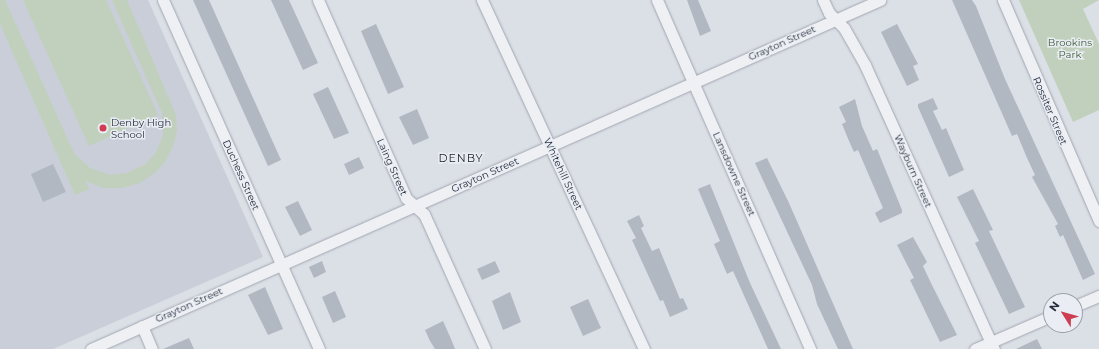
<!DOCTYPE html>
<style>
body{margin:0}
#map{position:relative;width:1099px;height:349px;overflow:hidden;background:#dbdfe6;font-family:Montserrat,sans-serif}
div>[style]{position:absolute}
.built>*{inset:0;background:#c9ced8}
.green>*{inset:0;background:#c1d0bc}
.building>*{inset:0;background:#b2b8c2}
.roads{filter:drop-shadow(0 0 1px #a1a6b0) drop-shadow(0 0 1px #a1a6b0)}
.minor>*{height:11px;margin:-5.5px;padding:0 5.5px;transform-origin:5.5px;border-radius:5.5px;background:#eef0f4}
.dots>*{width:11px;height:11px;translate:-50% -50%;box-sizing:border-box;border:2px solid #eaeef4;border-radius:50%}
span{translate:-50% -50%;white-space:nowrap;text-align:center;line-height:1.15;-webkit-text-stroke:3px #eaeef4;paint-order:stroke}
.park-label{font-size:10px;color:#395732}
.street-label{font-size:10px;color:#252d3c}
.poi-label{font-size:10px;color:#252d3c}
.left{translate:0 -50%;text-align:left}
.neighbourhood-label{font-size:11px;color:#181e2c;letter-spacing:1px}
.north{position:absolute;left:1043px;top:293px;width:40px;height:40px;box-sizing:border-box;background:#eaeef4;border:1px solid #9ba1aa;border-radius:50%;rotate:307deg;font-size:11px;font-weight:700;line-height:16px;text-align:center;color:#252d3c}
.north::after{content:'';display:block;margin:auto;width:14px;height:18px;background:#ce3d51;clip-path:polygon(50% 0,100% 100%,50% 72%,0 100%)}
</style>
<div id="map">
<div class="built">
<div style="clip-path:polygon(0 0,148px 0,263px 257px,53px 349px,0 349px)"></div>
</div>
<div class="green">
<div style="clip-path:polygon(0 0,5px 0,74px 153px,90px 168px,111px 175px,127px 173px,146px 164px,156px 152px,163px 135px,162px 113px,112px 0,127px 0,176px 115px,177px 129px,174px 144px,165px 162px,156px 172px,140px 183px,121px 188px,103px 188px,86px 181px,89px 189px,75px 195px,0 24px)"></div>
<div style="clip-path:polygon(23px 0,106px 0,158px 115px,89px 146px)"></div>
<div style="clip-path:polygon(1019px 0,1099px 0,1083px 9px,1099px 44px,1099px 110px,1073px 122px)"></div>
</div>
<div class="building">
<div style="clip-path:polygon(193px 0,209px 0,281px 160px,268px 166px)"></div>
<div style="clip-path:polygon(271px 0,289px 0,318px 63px,303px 70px)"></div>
<div style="clip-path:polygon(687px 0,698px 0,711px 31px,700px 36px)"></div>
<div style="clip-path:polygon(952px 0,972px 0,976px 6px,1005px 79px,1095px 274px,1083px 280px,1063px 235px,1060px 237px,1055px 226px,1058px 224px,1032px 177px,1035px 175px,1027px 158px,1017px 134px,1012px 136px)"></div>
<div style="clip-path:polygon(376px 24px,404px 87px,388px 94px,361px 31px)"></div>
<div style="clip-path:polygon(897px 24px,918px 64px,913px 66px,919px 80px,907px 86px,881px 32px)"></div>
<div style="clip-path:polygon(328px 87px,349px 133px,334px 139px,313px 94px)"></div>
<div style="clip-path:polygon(933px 98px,938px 109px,933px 111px,942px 130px,946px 128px,964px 170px,949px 177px,918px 107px,918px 104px)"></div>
<div style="clip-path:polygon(855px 99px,862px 126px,873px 151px,877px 149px,902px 210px,902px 213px,880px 223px,875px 213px,883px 208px,858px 150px,854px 152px,849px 141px,842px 124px,846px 122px,839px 107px)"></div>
<div style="clip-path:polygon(417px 109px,429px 138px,413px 145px,399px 117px)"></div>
<div style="clip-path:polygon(359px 157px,364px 168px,349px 175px,344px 164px)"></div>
<div style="clip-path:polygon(767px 158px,789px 203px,853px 349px,838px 349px,817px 304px,812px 285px,755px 163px)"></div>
<div style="clip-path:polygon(53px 164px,66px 192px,43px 202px,31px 174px)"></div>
<div style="clip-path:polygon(710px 184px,750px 283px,781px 349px,768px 349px,733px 271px,727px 274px,714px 244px,720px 241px,698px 189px)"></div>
<div style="clip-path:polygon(973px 189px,993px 230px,989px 231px,1025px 307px,1009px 314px,975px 243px,979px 241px,957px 197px)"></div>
<div style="clip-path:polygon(298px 201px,312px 230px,300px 236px,285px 207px)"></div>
<div style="clip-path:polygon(639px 215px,644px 226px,641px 228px,652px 251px,659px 248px,680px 299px,683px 298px,688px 309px,670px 317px,663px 300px,660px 301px,632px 240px,636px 238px,627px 221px)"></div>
<div style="clip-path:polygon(913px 237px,927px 262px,923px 266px,930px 281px,957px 335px,940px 342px,910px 280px,914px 278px,897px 245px)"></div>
<div style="clip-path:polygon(322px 261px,326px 272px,314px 278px,309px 267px)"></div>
<div style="clip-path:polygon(495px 261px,500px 272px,482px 280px,477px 269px)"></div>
<div style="clip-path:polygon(265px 287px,283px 329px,268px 335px,248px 295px)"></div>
<div style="clip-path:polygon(335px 291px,346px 317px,333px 323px,322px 297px)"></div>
<div style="clip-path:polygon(510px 292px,521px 322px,503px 330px,492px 301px)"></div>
<div style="clip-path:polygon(588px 299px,601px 328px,583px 336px,570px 307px)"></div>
<div style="clip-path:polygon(443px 321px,451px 339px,455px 349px,435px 349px,430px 341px,425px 330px)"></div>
<div style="clip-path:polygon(189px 338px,194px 349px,163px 349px)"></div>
<div style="clip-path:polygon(1037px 339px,1042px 349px,1016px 349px)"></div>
</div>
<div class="roads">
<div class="minor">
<div style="left:163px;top:0;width:382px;rotate:65.9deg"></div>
<div style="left:318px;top:0;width:217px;rotate:66deg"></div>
<div style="left:406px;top:198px;width:24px;rotate:42deg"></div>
<div style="left:424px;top:214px;width:148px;rotate:65.7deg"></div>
<div style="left:482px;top:0;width:385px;rotate:65.1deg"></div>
<div style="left:657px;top:0;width:381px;rotate:66.3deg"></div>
<div style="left:823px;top:0;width:14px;rotate:65deg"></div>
<div style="left:829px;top:13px;width:21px;rotate:45deg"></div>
<div style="left:844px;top:28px;width:43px;rotate:60.4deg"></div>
<div style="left:865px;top:65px;width:312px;rotate:65.6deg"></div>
<div style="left:1003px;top:0;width:241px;rotate:66.5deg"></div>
<div style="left:1075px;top:306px;width:26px;rotate:-23deg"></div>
<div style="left:142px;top:326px;width:25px;rotate:67deg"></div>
<div style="left:91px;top:349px;width:863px;rotate:-23.86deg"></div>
<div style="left:975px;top:349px;width:83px;rotate:-23.5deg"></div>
</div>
</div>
<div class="dots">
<div style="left:103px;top:128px;background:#ce3d51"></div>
</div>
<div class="park-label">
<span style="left:1070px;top:48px">Brookins<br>Park</span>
</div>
<div class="street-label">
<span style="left:782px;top:43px;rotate:-24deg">Grayton Street</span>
<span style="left:1050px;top:111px;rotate:67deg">Rossiter Street</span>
<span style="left:392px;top:167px;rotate:66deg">Laing Street</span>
<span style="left:913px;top:171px;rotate:66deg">Wayburn Street</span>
<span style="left:563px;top:174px;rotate:65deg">Whitehill Street</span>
<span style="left:734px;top:174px;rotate:66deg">Lansdowne Street</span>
<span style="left:241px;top:175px;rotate:66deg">Duchess Street</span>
<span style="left:485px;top:175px;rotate:-24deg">Grayton Street</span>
<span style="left:189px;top:305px;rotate:-24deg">Grayton Street</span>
</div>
<div class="poi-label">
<span class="left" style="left:111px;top:128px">Denby High<br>School</span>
</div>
<div class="neighbourhood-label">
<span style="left:461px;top:158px">DENBY</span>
</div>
<div class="north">N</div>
</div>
